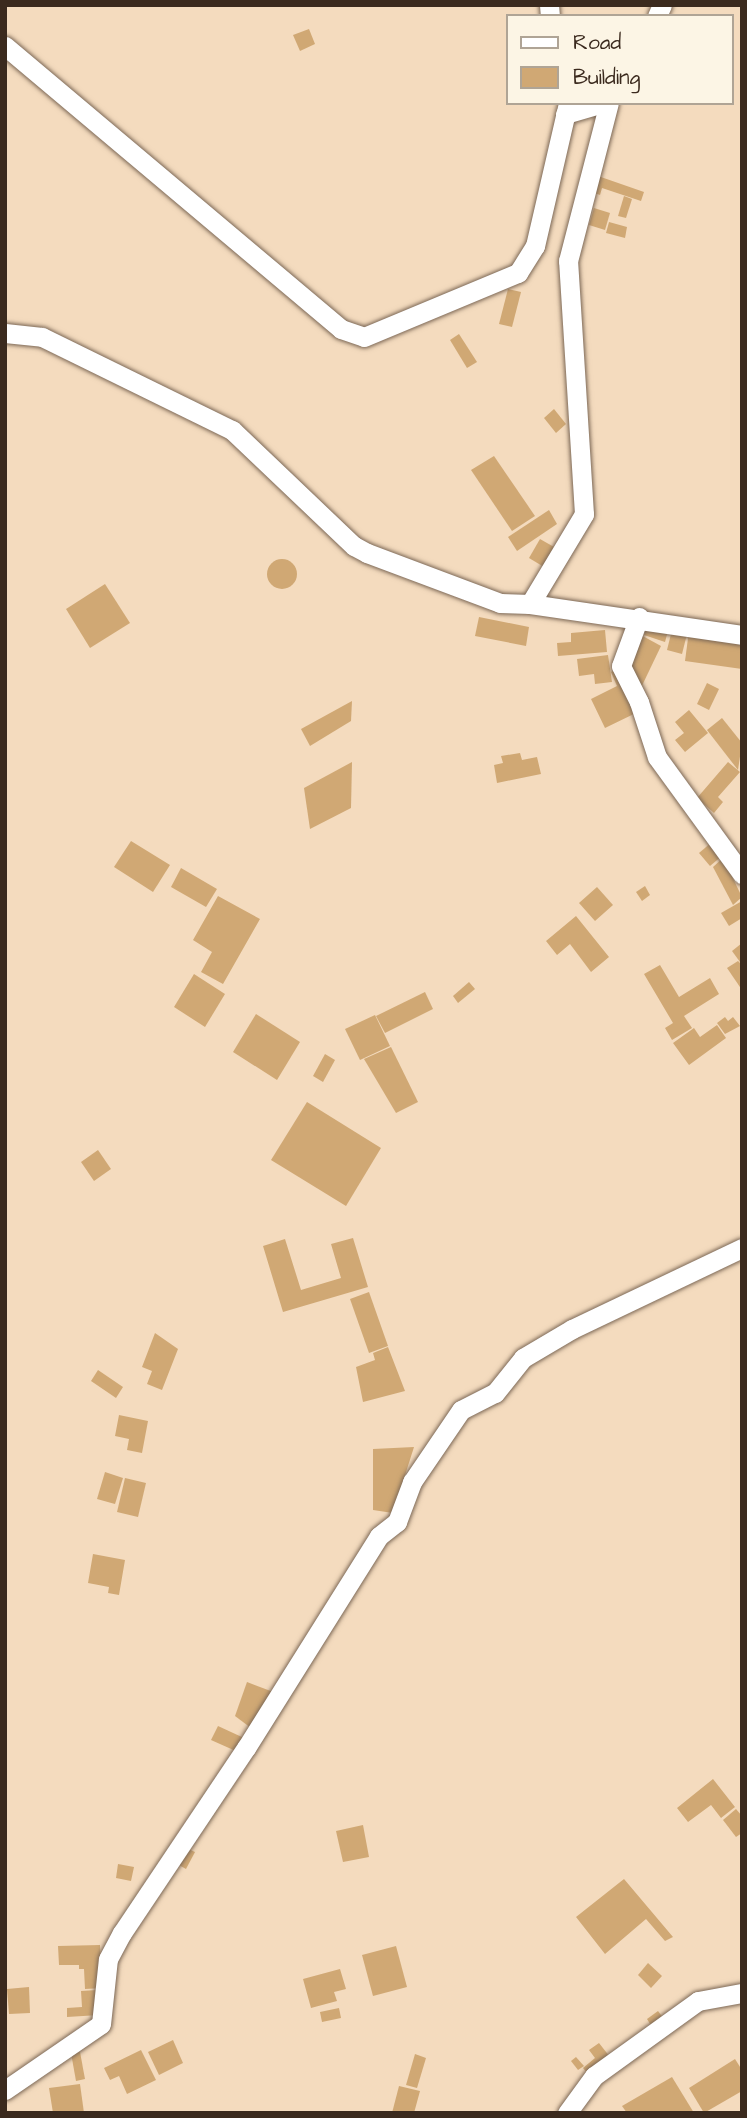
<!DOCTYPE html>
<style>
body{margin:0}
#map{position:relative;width:747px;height:2118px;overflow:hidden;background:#f4dbbe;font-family:"Architects Daughter",sans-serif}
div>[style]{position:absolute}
.building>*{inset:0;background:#d0a874}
.round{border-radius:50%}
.roads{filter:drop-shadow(0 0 2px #7c6856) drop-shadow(0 0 2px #7c6856)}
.minor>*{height:19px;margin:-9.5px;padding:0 9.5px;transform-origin:9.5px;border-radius:9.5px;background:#fff}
span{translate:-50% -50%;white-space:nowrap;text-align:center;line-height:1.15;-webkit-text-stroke:6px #fcf5e5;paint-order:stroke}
.frame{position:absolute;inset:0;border:7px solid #3b2a1e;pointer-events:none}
.legend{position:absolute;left:506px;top:14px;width:228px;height:91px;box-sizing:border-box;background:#fcf5e5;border:2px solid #afa495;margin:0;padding:9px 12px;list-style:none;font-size:21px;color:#3b2a1e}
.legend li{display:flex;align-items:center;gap:14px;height:35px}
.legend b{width:35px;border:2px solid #afa495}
</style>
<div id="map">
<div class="building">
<div style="clip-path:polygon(309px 29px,315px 44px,300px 51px,293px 35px)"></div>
<div style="clip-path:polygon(598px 176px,644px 192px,641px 201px,602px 188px,600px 195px,592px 192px)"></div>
<div style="clip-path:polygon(624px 196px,632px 199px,626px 218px,618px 216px)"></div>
<div style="clip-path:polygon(594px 208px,610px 213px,605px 230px,589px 225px)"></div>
<div style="clip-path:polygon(609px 222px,627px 227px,625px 238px,606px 233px)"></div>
<div style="clip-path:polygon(508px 289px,521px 292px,512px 327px,499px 324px)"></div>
<div style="clip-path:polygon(459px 334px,477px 362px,467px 368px,450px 340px)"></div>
<div style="clip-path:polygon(554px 409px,566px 424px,556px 433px,544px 418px)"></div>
<div style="clip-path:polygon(494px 456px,535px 516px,512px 531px,471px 470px)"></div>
<div style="clip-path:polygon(549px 510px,557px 524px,517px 551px,508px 537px)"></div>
<div style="clip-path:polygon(540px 539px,561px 551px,549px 570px,529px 558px)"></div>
<div class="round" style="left:267px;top:559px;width:30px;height:30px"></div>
<div style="clip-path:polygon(105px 584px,130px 623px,90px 648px,66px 609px)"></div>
<div style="clip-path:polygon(479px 617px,529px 627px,526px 646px,475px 636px)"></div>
<div style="clip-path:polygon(648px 621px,669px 627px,665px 642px,644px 635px)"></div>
<div style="clip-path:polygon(673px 626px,688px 630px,682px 654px,667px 650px)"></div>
<div style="clip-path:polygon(605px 630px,607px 652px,558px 656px,557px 643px,571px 642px,571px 633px)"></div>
<div style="clip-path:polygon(689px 631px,742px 638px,742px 669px,685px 661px)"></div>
<div style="clip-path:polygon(639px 634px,661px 646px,638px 694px,623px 668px)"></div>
<div style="clip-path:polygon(608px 655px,612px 682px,595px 684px,594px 674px,579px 676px,577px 659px)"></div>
<div style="clip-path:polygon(619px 667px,640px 711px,605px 728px,591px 699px,617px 686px,611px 672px)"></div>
<div style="clip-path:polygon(707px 683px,719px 689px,709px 710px,697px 704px)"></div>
<div style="clip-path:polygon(352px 701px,351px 721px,310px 746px,301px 729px)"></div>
<div style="clip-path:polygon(689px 710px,708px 733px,685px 752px,675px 740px,684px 733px,675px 722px)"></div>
<div style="clip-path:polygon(722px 718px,742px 743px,738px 770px,707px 730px)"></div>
<div style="clip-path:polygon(520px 753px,522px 760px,537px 757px,541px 774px,497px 783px,494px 765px,503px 763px,501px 756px)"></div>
<div style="clip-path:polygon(352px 762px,351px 808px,310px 829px,304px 788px)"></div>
<div style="clip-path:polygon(728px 762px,740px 772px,718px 797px,723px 802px,714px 813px,697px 798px)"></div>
<div style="clip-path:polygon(131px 841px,170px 865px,153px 892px,114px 867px)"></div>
<div style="clip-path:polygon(712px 842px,723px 855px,710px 866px,699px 853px)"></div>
<div style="clip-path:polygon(723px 858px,742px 897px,733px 905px,713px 867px)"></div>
<div style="clip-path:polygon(181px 868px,217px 889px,206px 907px,171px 887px)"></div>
<div style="clip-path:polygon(645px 886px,650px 895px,642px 901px,636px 892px)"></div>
<div style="clip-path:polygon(597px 887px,613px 905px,595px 921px,579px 903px)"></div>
<div style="clip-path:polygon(218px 896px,260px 919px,223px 984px,201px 972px,212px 952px,193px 940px)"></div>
<div style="clip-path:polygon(742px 901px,742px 918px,729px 926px,721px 913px)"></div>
<div style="clip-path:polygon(576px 916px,609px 957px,591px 972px,570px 944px,557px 955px,546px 941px)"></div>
<div style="clip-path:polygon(742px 943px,742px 961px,740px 962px,732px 951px)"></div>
<div style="clip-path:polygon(738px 961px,742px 965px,742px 990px,727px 968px)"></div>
<div style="clip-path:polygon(660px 965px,679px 997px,710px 978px,719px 994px,684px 1016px,692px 1028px,672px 1040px,665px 1028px,673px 1023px,644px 974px)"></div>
<div style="clip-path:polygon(194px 974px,225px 994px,205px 1027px,174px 1007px)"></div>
<div style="clip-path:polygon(469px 982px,475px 989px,458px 1003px,453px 996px)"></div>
<div style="clip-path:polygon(425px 992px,433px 1009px,385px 1033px,376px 1016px)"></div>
<div style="clip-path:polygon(256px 1014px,300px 1042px,277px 1080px,233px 1052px)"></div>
<div style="clip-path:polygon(375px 1015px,390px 1046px,360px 1060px,345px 1029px)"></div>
<div style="clip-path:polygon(725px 1017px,728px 1021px,733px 1017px,740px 1026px,725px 1034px,717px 1023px)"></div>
<div style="clip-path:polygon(717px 1025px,726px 1038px,689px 1065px,673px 1043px,694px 1028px,700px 1037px)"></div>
<div style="clip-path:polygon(391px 1047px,418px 1102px,396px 1113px,364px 1059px)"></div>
<div style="clip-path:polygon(325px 1054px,335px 1060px,323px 1082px,313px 1076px)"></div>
<div style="clip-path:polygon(307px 1102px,381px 1148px,346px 1206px,271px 1160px)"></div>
<div style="clip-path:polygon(98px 1150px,111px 1169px,94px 1181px,81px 1162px)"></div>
<div style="clip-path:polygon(353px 1238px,368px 1287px,283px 1312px,263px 1246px,285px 1239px,301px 1290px,341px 1278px,331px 1244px)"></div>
<div style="clip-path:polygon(369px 1292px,388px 1346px,369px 1353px,350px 1299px)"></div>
<div style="clip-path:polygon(155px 1333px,178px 1349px,162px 1390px,147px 1384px,152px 1371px,142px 1367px)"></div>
<div style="clip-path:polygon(388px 1347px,405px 1391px,363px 1402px,356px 1367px,375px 1360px,373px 1353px)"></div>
<div style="clip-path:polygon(98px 1370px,123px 1387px,116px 1398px,91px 1381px)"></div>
<div style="clip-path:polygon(119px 1415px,148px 1421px,142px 1453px,127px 1450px,129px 1439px,115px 1436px)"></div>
<div style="clip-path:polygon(414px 1447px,393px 1513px,373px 1510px,373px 1449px)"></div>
<div style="clip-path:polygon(105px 1472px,123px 1478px,115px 1504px,97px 1499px)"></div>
<div style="clip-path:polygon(125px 1478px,146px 1483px,138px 1517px,117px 1512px)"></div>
<div style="clip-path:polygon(93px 1554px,125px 1560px,119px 1595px,108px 1593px,109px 1587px,88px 1583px)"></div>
<div style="clip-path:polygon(247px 1682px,276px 1693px,251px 1728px,235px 1716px)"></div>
<div style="clip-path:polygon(218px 1726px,244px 1738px,238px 1752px,211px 1740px)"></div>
<div style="clip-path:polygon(713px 1779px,735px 1807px,721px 1818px,711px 1805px,688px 1822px,677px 1808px)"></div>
<div style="clip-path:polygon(736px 1809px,742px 1816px,742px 1833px,736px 1837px,723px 1820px)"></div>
<div style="clip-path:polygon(363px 1825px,369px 1857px,343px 1862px,336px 1831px)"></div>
<div style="clip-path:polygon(186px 1848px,195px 1852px,186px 1869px,177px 1864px)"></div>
<div style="clip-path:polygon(118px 1864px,134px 1867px,131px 1881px,116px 1878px)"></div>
<div style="clip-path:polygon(624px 1879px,673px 1937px,665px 1941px,646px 1919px,605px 1954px,576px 1917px)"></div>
<div style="clip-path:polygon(100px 1945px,102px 1988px,85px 1989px,84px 1969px,79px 1969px,79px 1965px,59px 1965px,58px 1946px)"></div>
<div style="clip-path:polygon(396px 1946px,407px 1987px,373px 1996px,362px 1955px)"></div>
<div style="clip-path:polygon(648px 1963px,662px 1976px,651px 1988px,638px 1975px)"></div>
<div style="clip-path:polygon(340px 1969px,346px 1989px,334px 1992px,337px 2001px,311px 2008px,303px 1979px)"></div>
<div style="clip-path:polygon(29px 1987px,30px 2013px,9px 2014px,7px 1989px)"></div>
<div style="clip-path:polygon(97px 1990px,99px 2015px,67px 2017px,67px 2008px,82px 2007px,81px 1991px)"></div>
<div style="clip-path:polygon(339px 2008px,341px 2018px,322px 2022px,320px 2012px)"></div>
<div style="clip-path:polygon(658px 2011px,664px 2019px,652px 2027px,647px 2019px)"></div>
<div style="clip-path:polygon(173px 2040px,183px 2063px,159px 2075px,148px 2052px)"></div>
<div style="clip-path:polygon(599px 2043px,610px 2057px,588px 2074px,583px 2068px,595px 2058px,589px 2050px)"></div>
<div style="clip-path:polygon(141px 2050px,156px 2080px,127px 2094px,119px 2076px,110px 2080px,104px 2068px)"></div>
<div style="clip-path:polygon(80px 2052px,85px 2079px,76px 2081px,71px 2053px)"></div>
<div style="clip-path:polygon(415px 2054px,426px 2058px,417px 2088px,406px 2085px)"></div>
<div style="clip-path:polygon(576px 2057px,584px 2066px,578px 2070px,571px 2061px)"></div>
<div style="clip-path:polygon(735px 2059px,742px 2070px,742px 2091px,704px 2113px,689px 2088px)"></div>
<div style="clip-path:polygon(672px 2077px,694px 2113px,627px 2113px,622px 2106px)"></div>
<div style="clip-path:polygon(80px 2084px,84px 2113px,53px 2113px,49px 2088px)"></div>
<div style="clip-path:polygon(399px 2086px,420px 2091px,414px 2113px,392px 2113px)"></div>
</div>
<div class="roads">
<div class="minor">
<div style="left:549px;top:5px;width:11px;rotate:85deg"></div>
<div style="left:657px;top:16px;width:12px;rotate:-66deg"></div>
<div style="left:5px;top:46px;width:439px;rotate:40.1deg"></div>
<div style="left:341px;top:329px;width:24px;rotate:19deg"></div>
<div style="left:364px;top:337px;width:167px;rotate:-22.6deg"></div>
<div style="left:518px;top:273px;width:32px;rotate:-58deg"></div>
<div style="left:535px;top:246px;width:147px;rotate:-77deg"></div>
<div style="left:565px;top:114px;width:40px;rotate:-16deg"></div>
<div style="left:5px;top:333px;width:37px;rotate:6deg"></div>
<div style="left:42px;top:337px;width:212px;rotate:26.1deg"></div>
<div style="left:232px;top:430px;width:168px;rotate:43.6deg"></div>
<div style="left:354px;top:546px;width:15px;rotate:28deg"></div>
<div style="left:367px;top:553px;width:142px;rotate:20.6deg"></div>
<div style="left:500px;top:603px;width:30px;rotate:2deg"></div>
<div style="left:530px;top:604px;width:105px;rotate:-59deg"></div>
<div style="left:584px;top:514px;width:254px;rotate:-93.6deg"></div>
<div style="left:568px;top:261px;width:163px;rotate:-75.5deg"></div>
<div style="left:530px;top:604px;width:214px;rotate:8.3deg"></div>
<div style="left:639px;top:617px;width:52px;rotate:110.2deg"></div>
<div style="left:621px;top:666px;width:40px;rotate:63.4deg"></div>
<div style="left:639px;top:702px;width:58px;rotate:71.9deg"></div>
<div style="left:657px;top:757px;width:145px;rotate:54deg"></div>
<div style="left:5px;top:2090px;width:116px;rotate:-34.5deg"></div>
<div style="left:101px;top:2024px;width:65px;rotate:-83.9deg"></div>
<div style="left:108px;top:1959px;width:30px;rotate:-62deg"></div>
<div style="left:122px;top:1933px;width:223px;rotate:-56.2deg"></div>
<div style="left:246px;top:1748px;width:250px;rotate:-57.9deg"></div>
<div style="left:379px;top:1536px;width:23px;rotate:-38deg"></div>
<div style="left:397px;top:1522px;width:43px;rotate:-69.4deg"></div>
<div style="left:412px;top:1482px;width:87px;rotate:-55.8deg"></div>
<div style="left:461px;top:1410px;width:38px;rotate:-27deg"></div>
<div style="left:495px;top:1393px;width:45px;rotate:-51.3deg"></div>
<div style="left:523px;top:1358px;width:57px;rotate:-30.6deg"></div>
<div style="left:572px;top:1329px;width:188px;rotate:-25.5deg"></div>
<div style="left:567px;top:2113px;width:46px;rotate:-53.9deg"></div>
<div style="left:594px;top:2076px;width:128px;rotate:-35.8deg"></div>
<div style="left:698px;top:2001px;width:45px;rotate:-10.3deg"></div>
</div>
</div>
<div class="frame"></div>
<ul class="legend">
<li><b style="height:9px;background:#fff"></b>Road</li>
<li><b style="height:19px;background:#d0a874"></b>Building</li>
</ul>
</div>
